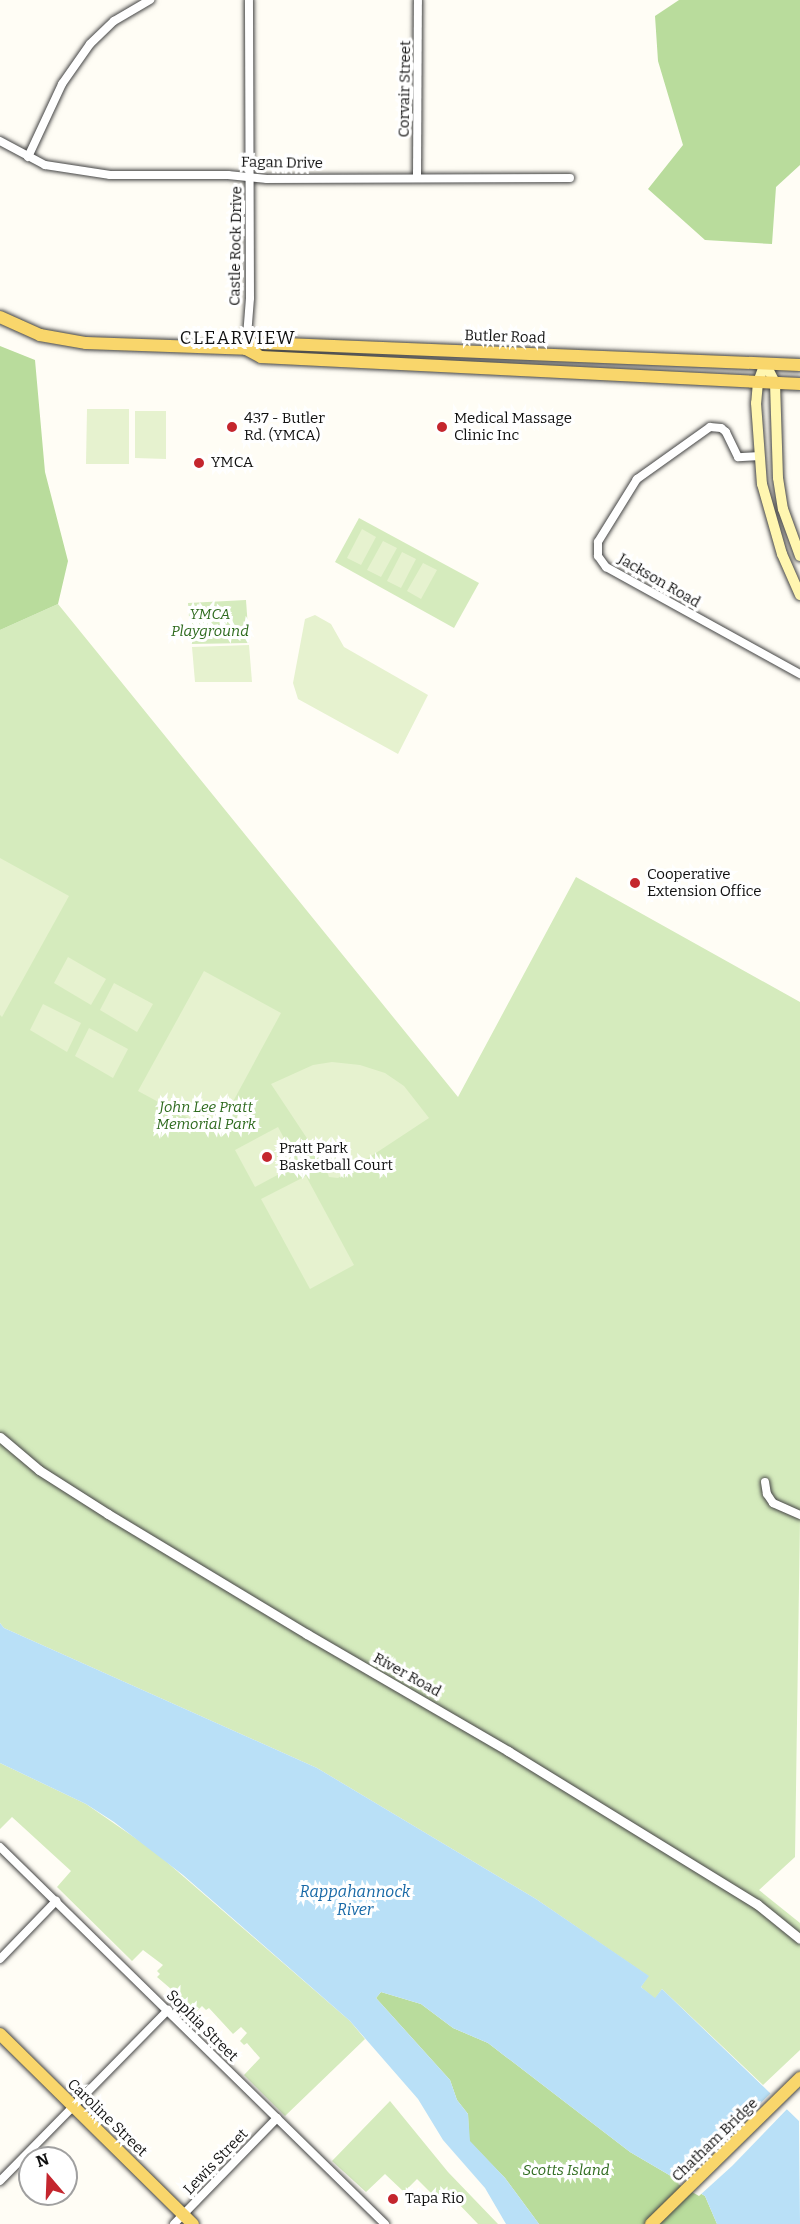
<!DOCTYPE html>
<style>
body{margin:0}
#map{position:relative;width:800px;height:2224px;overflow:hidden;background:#fffdf5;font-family:Bitter,serif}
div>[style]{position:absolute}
.green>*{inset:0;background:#d5ebbd}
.forest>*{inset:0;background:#b9dc9c}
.pitch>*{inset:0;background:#e6f2cf}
.water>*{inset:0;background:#b9e0f7}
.pier>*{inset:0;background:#fffdf5}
.roads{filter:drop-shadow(0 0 2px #444) drop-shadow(0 0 2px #444)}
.minor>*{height:8px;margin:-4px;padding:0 4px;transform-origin:4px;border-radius:4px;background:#fff}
.tertiary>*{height:9px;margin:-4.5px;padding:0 4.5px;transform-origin:4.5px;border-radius:4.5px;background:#fff}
.secondary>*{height:10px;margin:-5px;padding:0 5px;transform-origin:5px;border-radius:5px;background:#fff6b0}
.primary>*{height:12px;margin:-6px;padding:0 6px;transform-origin:6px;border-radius:6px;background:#f9d66b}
.dots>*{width:16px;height:16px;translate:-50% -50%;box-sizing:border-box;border:3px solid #fff;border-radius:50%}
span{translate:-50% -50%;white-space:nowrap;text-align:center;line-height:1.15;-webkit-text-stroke:6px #fff;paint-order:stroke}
.street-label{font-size:15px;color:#111}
.poi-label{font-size:15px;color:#111}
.left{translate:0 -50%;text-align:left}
.park-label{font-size:15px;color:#2f6b1f;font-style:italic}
.water-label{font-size:16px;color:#1768a6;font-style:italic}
.quarter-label{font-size:18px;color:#111;letter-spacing:1.5px}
.north{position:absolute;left:18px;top:2146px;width:60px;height:60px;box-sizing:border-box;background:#fff;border:2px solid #a0a0a0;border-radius:50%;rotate:341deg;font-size:16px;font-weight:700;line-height:24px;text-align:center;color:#111}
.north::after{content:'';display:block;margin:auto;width:21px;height:27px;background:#c4262e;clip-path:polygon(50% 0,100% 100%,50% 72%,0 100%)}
</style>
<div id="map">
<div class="green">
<div style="clip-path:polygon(359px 518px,479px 583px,454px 628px,335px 562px)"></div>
<div style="clip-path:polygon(246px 600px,249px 643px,191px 644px,188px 603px)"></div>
<div style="clip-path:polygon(58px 604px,458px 1097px,576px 877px,800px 1002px,800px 1520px,795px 1857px,759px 1890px,800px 1923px,800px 2050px,763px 2085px,662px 1989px,655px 1999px,641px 1987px,648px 1976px,536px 1899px,317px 1768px,4px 1628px,0 1623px,0 630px)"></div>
<div style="clip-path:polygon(0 1763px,86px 1804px,154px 1851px,350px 2021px,365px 2039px,285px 2116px,244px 2075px,260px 2058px,247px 2043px,244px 2045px,240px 2041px,247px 2033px,241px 2027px,233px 2034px,209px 2008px,206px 2010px,202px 2006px,188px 2020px,164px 1997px,171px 1989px,157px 1977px,160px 1974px,157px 1971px,163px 1965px,143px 1950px,132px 1961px,57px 1887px,71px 1871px,12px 1817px,0 1829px)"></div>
<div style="clip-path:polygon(390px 2101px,448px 2172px,498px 2224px,478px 2224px,455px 2200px,439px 2195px,435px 2197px,417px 2179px,404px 2192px,385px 2174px,366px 2192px,332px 2161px)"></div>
</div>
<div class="forest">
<div style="clip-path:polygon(679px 0,800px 0,800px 165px,776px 187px,772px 244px,705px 240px,648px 189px,683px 145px,658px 61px,655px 16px)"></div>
<div style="clip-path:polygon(0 346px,35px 360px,45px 472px,68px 561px,58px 604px,0 630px)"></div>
<div style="clip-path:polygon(381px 1992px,421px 2004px,453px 2028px,488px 2043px,630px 2152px,705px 2196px,717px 2224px,539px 2224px,505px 2178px,469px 2141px,468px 2114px,457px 2100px,450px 2080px,376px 1998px)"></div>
</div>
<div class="pitch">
<div style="clip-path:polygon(87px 409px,129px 409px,129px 464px,86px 464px)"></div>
<div style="clip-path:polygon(135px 411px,166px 411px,166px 459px,135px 458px)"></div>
<div style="clip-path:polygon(362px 529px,376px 537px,361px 565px,347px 558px)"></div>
<div style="clip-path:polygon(383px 541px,397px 548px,381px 577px,367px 570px)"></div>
<div style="clip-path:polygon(402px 552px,416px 559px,401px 588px,387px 581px)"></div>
<div style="clip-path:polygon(423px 563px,437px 570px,421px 599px,407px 591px)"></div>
<div style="clip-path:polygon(315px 615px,331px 624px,344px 647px,428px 695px,398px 754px,298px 699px,293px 683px,305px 619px)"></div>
<div style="clip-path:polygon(249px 645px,252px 682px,195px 682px,192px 647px)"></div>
<div style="clip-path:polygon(0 858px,69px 896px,2px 1017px,0 1015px)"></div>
<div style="clip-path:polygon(68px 957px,106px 979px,91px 1005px,54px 983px)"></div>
<div style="clip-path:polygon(204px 971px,281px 1013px,216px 1133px,138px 1091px)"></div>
<div style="clip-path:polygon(114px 983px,153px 1004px,137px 1032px,100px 1010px)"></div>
<div style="clip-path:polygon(43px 1004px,81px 1023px,67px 1052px,30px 1030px)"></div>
<div style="clip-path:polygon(89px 1028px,128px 1049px,113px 1078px,75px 1056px)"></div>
<div style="clip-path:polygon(332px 1062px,360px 1065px,385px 1073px,404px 1086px,429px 1118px,338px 1178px,329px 1177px,324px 1164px,271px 1084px,313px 1065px)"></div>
<div style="clip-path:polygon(278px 1127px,298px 1164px,255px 1187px,235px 1150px)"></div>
<div style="clip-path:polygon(306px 1176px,354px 1265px,310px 1289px,261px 1199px)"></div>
</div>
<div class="water">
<div style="clip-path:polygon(0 1623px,4px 1628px,317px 1768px,536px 1899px,649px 1976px,641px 1987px,655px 1998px,662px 1989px,799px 2121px,800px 2224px,717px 2224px,705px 2196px,630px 2152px,488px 2043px,453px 2028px,421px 2004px,381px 1992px,376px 1998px,450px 2080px,457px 2100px,468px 2114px,470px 2141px,505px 2178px,539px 2224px,506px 2224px,485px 2188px,443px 2140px,418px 2099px,350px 2021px,183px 1875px,114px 1822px,86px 1804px,0 1763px)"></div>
</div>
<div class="pier">
<div style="clip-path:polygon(773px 2091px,789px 2107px,732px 2166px,699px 2196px,678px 2184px)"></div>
</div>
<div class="roads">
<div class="minor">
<div style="left:0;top:141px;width:51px;rotate:28.1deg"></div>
<div style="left:45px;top:165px;width:66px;rotate:8.7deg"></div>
<div style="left:110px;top:175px;width:118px"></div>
<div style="left:228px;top:175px;width:39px;rotate:6deg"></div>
<div style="left:267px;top:179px;width:303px;rotate:-0.2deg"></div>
<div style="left:28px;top:157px;width:81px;rotate:-65deg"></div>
<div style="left:62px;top:84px;width:49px;rotate:-55deg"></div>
<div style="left:90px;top:44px;width:33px;rotate:-44deg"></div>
<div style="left:114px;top:21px;width:42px;rotate:-30.3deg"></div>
<div style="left:417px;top:178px;width:178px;rotate:-89.7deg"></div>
<div style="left:246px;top:349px;width:51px;rotate:-85.5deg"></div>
<div style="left:250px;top:298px;width:298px;rotate:-90.2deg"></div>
<div style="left:760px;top:456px;width:22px;rotate:177deg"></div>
<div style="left:738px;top:457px;width:28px;rotate:-116deg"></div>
<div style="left:726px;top:432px;width:6px;rotate:-141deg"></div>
<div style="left:721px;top:428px;width:11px;rotate:-175deg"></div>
<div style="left:710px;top:427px;width:90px;rotate:144.5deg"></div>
<div style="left:637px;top:479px;width:74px;rotate:121.8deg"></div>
<div style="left:598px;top:542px;width:14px;rotate:90deg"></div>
<div style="left:598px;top:556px;width:14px;rotate:54deg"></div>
<div style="left:606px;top:567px;width:222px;rotate:28.9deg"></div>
<div style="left:765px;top:1482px;width:12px;rotate:81deg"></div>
<div style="left:767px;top:1494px;width:11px;rotate:56deg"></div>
<div style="left:773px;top:1503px;width:30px;rotate:24deg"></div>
<div style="left:0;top:1847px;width:539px;rotate:44.4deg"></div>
<div style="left:0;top:1959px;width:81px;rotate:-46deg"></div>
<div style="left:0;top:2181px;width:240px;rotate:-45.5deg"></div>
<div style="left:174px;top:2224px;width:148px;rotate:-45.8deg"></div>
</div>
<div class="tertiary">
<div style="left:0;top:1437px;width:51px;rotate:40.2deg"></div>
<div style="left:39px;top:1470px;width:82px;rotate:32.5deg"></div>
<div style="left:108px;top:1514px;width:232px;rotate:31.1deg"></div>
<div style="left:307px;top:1634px;width:233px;rotate:30.2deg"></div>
<div style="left:508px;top:1751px;width:292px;rotate:31.6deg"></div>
<div style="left:757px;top:1904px;width:55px;rotate:39.1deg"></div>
</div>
<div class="secondary">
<div style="left:765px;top:363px;width:20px;rotate:110deg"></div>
<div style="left:758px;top:382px;width:21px;rotate:95deg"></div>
<div style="left:756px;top:403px;width:81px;rotate:85.8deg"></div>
<div style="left:762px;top:484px;width:73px;rotate:74.1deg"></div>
<div style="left:782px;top:554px;width:45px;rotate:66.3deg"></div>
<div style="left:765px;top:363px;width:22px;rotate:63deg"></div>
<div style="left:775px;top:383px;width:95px;rotate:88.2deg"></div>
<div style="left:778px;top:478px;width:31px;rotate:81deg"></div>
<div style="left:783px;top:509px;width:50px;rotate:70.1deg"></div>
</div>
<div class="primary">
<div style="left:0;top:317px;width:44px;rotate:24.2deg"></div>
<div style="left:40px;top:335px;width:47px;rotate:9.9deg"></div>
<div style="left:86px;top:343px;width:160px;rotate:2.1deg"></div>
<div style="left:246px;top:349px;width:17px;rotate:28deg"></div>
<div style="left:261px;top:357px;width:540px;rotate:2.87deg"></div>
<div style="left:246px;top:349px;width:15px;rotate:-23deg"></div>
<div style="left:260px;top:343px;width:540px;rotate:2.33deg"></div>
<div style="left:0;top:2034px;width:271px;rotate:44.6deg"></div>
<div style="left:651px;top:2224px;width:209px;rotate:-44.4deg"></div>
</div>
</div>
<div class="dots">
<div style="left:232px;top:427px;background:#c4262e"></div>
<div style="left:442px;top:427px;background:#c4262e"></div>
<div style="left:199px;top:463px;background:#c4262e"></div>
<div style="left:635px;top:883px;background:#c4262e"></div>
<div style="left:267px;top:1157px;background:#c4262e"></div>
<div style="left:393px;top:2199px;background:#c4262e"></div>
</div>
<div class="street-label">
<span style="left:405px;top:89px;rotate:-89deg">Corvair Street</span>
<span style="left:282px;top:163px;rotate:1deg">Fagan Drive</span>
<span style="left:236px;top:246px;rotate:-89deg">Castle Rock Drive</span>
<span style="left:505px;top:337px;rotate:2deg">Butler Road</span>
<span style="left:659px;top:581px;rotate:30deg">Jackson Road</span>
<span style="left:407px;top:1675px;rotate:29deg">River Road</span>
<span style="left:202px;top:2026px;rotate:45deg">Sophia Street</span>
<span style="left:107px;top:2118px;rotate:44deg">Caroline Street</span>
<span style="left:715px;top:2140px;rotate:-44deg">Chatham Bridge</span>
<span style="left:216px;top:2162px;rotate:-46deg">Lewis Street</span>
</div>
<div class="poi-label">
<span class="left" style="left:244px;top:427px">437 - Butler<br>Rd. (YMCA)</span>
<span class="left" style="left:454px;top:427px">Medical Massage<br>Clinic Inc</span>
<span class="left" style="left:211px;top:463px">YMCA</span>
<span class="left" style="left:647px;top:883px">Cooperative<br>Extension Office</span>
<span class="left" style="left:279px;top:1157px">Pratt Park<br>Basketball Court</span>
<span class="left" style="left:405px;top:2199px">Tapa Rio</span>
</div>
<div class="park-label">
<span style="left:210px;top:623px">YMCA<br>Playground</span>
<span style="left:206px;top:1116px">John Lee Pratt<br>Memorial Park</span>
<span style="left:566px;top:2171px">Scotts Island</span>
</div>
<div class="water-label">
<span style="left:355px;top:1901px">Rappahannock<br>River</span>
</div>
<div class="quarter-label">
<span style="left:238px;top:338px">CLEARVIEW</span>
</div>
<div class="north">N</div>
</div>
